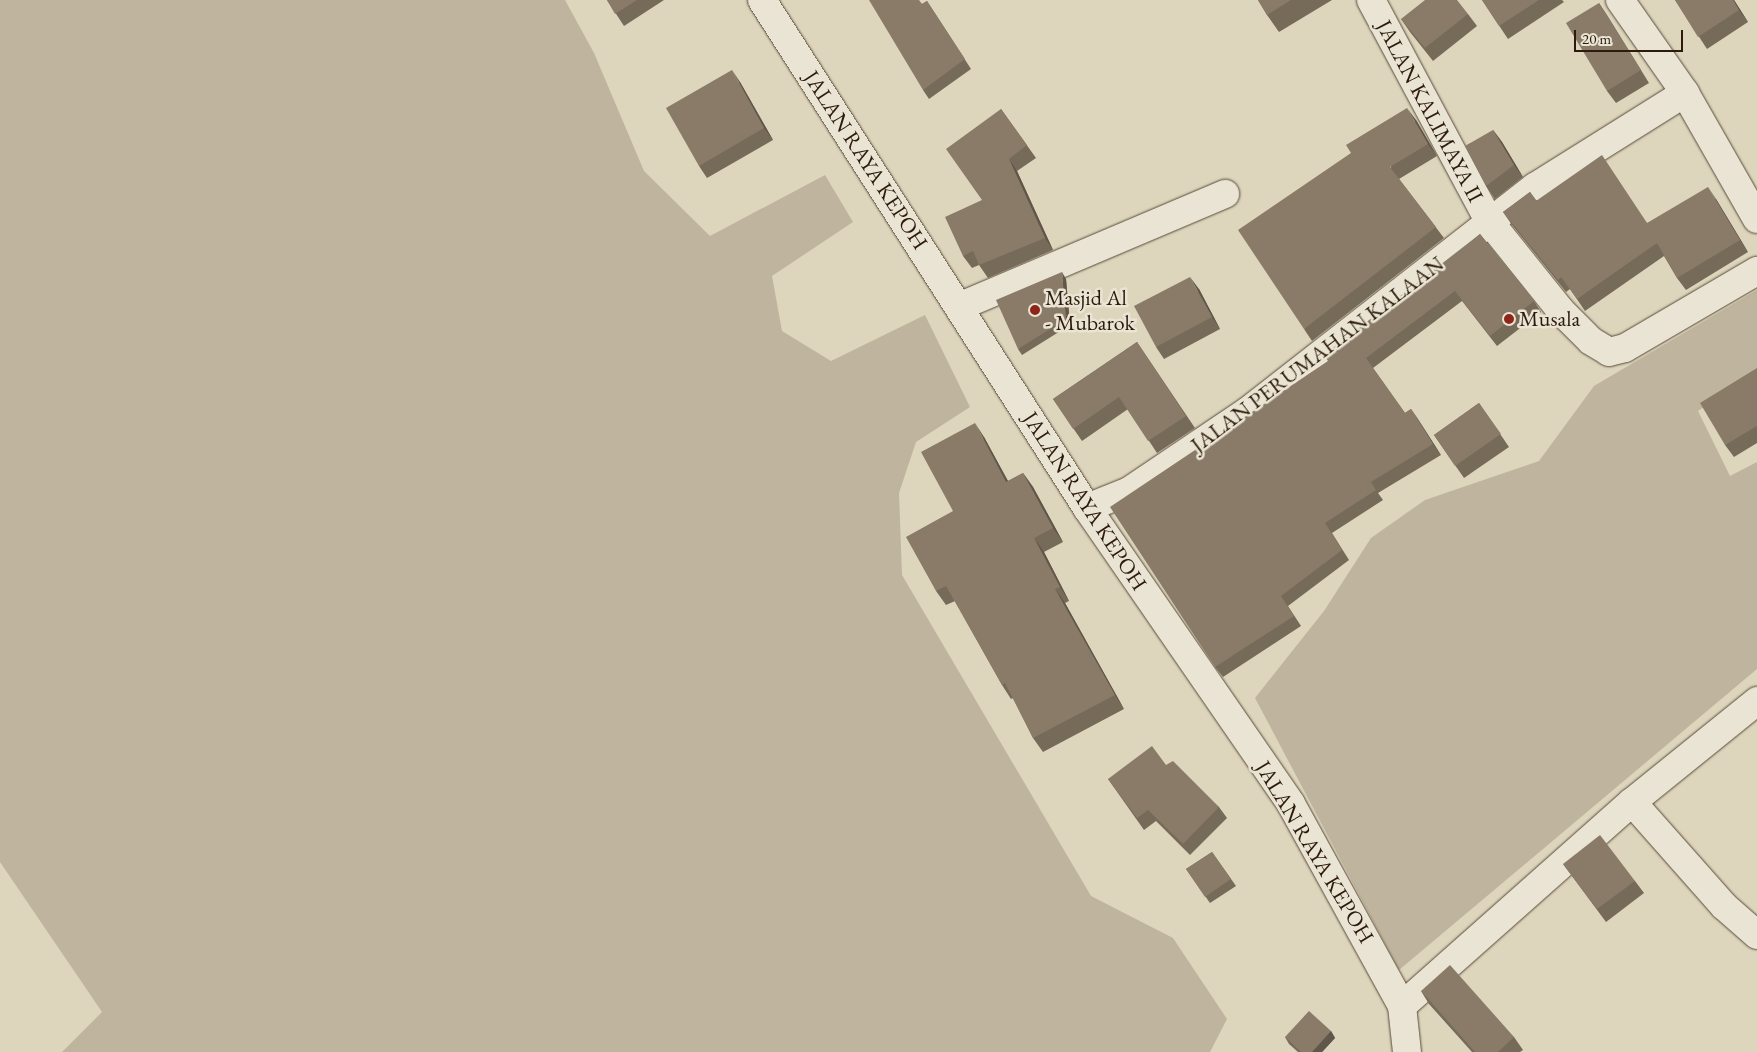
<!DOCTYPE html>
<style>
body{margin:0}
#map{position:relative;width:1757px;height:1052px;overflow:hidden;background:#ddd5bc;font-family:"EB Garamond",serif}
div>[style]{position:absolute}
.green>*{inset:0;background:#bfb59e}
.roads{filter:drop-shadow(0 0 1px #594938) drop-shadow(0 0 1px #594938)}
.minor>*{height:28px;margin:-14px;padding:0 14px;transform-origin:14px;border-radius:14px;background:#e9e4d3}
.wall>*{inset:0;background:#766a59}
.shaded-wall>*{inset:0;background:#605649}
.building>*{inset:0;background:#897b68}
.dots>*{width:14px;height:14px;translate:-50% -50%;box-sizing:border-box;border:2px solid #e9e4d3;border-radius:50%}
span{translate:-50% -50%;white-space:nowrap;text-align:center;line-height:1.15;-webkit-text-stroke:5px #e9e4d3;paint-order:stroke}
.street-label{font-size:22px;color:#2d1a0c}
.poi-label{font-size:22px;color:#2d1a0c}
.left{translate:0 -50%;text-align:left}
.scale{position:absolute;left:1574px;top:30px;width:109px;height:22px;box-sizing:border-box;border:2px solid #2d1a0c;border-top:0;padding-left:6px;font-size:15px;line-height:18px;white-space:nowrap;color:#2d1a0c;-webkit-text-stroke:4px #e9e4d3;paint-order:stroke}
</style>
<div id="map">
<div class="green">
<div style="clip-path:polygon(0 0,565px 0,594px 53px,644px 171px,710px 236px,825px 175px,853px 222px,772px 276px,782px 331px,831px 361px,925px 315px,970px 407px,916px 442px,899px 493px,902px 575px,1091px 896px,1173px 938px,1227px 1019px,1210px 1052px,62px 1052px,102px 1012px,0 862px)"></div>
<div style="clip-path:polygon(1757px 290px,1757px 371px,1698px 411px,1730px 476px,1757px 462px,1757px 669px,1399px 970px,1255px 698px,1324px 611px,1371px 538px,1425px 500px,1539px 461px,1594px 386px)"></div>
</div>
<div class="roads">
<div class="minor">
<div style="left:762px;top:0;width:603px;rotate:57.39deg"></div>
<div style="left:1087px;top:508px;width:359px;rotate:55.4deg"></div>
<div style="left:1291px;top:804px;width:230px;rotate:61.2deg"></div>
<div style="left:1402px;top:1006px;width:46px;rotate:83.8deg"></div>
<div style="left:1371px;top:0;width:251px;rotate:61.9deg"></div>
<div style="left:1489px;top:221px;width:115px;rotate:51.3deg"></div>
<div style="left:1561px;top:311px;width:42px;rotate:45deg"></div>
<div style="left:1591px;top:341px;width:21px;rotate:31deg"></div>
<div style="left:1609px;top:352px;width:16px;rotate:-14deg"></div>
<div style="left:1625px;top:348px;width:153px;rotate:-30.3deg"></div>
<div style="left:1620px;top:0;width:113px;rotate:55deg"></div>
<div style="left:1685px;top:93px;width:145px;rotate:60.3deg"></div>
<div style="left:961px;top:306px;width:287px;rotate:-23deg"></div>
<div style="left:1087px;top:508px;width:45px;rotate:-22deg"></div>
<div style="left:1129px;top:491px;width:143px;rotate:-33.9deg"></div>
<div style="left:1248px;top:411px;width:364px;rotate:-38deg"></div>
<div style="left:1535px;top:187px;width:177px;rotate:-32.1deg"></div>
<div style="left:1632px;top:802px;width:139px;rotate:48.5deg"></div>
<div style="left:1724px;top:906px;width:44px;rotate:41.3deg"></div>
<div style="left:1402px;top:1006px;width:307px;rotate:-41.6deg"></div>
<div style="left:1632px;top:802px;width:161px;rotate:-38.9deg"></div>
</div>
</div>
<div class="wall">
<div style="clip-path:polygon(607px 0,664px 0,624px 26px)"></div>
<div style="clip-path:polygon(1258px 0,1332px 0,1279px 32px,1267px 15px)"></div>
<div style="clip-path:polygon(1482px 0,1562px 0,1564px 2px,1508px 39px)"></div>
<div style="clip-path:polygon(1675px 0,1734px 0,1748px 22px,1707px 49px)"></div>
<div style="clip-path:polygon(927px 1px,971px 69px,929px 99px,923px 90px,922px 4px)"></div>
<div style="clip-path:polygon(1599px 3px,1607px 15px,1649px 83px,1616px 103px,1607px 91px)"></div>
<div style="clip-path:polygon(1468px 14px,1477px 26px,1433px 61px,1410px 32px,1401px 19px)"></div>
<div style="clip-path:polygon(740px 82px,773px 140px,707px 178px,699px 166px)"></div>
<div style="clip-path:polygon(1001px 109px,1036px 158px,1017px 171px,1053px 250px,988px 278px,979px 265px,972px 268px,963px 256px,982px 200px)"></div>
<div style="clip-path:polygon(1416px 120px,1437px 156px,1399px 179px,1444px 238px,1312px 341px,1304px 329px)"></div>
<div style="clip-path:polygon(1493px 130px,1502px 142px,1523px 177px,1495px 199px,1486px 186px)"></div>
<div style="clip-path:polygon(1530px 192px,1536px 200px,1648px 223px,1716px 199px,1748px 252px,1686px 290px,1677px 278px,1664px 256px,1585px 311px,1570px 289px,1566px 292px,1512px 225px,1503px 212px)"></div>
<div style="clip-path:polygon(1480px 234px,1534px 301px,1541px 312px,1497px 346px,1462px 301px,1373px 368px,1405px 413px,1411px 409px,1441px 455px,1378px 493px,1383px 500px,1332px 533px,1349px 560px,1288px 606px,1301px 626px,1223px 677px,1215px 667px,1328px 361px)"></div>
<div style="clip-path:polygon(1066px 279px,1070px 325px,1022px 355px,1018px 349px)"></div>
<div style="clip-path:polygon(1199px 289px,1220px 329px,1164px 359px,1156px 347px)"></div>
<div style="clip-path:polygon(1137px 342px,1195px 428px,1157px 453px,1128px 409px,1082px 441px,1053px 399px)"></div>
<div style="clip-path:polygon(1757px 368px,1757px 443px,1734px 457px,1725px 445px)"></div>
<div style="clip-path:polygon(1479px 403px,1509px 447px,1464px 478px,1434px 435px)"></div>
<div style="clip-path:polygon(984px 437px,1008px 481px,1023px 473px,1033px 487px,1063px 542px,1044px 552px,1069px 601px,1065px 603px,1124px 709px,1043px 752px,1033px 738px,1013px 698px,1011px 699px,1002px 685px,955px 601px,946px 605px,936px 591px,953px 511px)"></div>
<div style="clip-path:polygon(1166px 765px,1219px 807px,1227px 818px,1190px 855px,1156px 821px,1144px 830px,1108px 779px)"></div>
<div style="clip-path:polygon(1212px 852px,1236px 886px,1210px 903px,1186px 869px)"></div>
<div style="clip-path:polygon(1563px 864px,1635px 881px,1644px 893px,1606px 922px)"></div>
<div style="clip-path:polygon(1421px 991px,1514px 1037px,1523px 1050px,1520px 1052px,1472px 1052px,1429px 1004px)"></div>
<div style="clip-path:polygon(1331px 1031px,1335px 1038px,1322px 1052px,1298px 1052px,1289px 1044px,1285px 1037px)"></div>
</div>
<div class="shaded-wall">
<div style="clip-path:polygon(1733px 0,1734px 0,1748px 22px,1739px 10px)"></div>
<div style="clip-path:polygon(732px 70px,740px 82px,773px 140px,764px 128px)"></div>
<div style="clip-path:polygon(1407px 108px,1416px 120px,1437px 156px,1428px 144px)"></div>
<div style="clip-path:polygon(1493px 130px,1502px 142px,1523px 177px,1514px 165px)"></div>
<div style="clip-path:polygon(1009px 159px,1017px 171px,1053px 250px,1045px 238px)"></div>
<div style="clip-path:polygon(1708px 187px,1716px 199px,1748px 252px,1740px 240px)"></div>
<div style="clip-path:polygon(1062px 272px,1066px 279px,1070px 325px,1066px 319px)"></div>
<div style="clip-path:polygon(1190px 277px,1199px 289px,1220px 329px,1212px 317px)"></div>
<div style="clip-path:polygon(1411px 409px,1418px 419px,1441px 455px,1433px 444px)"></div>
<div style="clip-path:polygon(975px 423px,984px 437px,1016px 496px,1006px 482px)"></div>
<div style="clip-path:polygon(1023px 473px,1033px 487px,1063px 542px,1053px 528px)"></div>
<div style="clip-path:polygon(1034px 538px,1044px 552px,1069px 601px,1060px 587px)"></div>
<div style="clip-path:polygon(1055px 589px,1065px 603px,1124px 709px,1115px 695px)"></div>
<div style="clip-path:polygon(1331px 1031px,1335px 1038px,1322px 1052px,1312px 1052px)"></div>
</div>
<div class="building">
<div style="clip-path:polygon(607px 0,637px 0,615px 14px)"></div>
<div style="clip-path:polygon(869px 0,919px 0,922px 4px,927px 1px,965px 59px,923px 90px)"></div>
<div style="clip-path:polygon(1258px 0,1291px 0,1267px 15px)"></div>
<div style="clip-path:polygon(1425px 0,1457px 0,1468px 14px,1425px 48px,1401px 19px)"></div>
<div style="clip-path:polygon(1482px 0,1539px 0,1499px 26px)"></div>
<div style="clip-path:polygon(1675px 0,1733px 0,1739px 10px,1698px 37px)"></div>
<div style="clip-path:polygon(1599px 3px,1641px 70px,1607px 91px,1566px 23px)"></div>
<div style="clip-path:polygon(732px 70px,764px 128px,699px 166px,666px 108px)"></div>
<div style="clip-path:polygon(1407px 108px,1428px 144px,1390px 167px,1436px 227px,1304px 329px,1238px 230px,1351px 153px,1346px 145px)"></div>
<div style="clip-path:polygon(1001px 109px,1027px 145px,1009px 159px,1045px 238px,979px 265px,973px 251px,963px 256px,945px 217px,982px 200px,946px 149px)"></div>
<div style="clip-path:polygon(1493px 130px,1514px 165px,1486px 186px,1465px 146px)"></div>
<div style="clip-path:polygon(1602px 155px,1647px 223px,1708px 187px,1740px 240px,1677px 278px,1657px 243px,1577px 299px,1561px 277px,1558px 280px,1503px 212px,1530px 192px,1536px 201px)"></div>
<div style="clip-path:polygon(1480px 234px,1534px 301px,1490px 336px,1455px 291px,1366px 358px,1405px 413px,1411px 409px,1433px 444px,1371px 482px,1376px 490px,1325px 523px,1342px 550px,1281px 596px,1294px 616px,1215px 667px,1110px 507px,1328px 361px,1324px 355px)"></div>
<div style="clip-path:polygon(1062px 272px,1066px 319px,1018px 349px,996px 300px)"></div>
<div style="clip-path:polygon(1190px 277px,1212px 317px,1156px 347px,1134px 306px)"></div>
<div style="clip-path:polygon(1137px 342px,1186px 416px,1148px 441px,1119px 397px,1073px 429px,1053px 399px)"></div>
<div style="clip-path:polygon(1757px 368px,1757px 426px,1725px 445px,1700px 403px)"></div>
<div style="clip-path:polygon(1479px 403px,1501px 434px,1455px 466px,1434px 435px)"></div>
<div style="clip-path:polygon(975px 423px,1006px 482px,1023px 473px,1053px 528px,1034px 538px,1060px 587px,1055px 589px,1115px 695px,1033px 738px,1005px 683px,1002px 685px,946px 586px,936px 591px,906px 537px,953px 511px,921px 452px)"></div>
<div style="clip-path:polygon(1152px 746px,1166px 765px,1173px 761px,1219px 807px,1183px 844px,1148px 810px,1137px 818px,1108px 779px)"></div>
<div style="clip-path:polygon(1600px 835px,1635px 881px,1597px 909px,1563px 864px)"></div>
<div style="clip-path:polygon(1212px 852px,1231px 879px,1205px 897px,1186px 869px)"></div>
<div style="clip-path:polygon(1450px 965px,1514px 1037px,1498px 1052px,1475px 1052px,1421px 991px)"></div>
<div style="clip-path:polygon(1309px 1011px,1331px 1031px,1312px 1052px,1301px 1052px,1285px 1037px)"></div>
</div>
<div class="dots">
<div style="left:1035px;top:310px;background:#8f2418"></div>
<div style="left:1509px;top:319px;background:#8f2418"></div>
</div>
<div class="street-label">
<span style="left:1430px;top:111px;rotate:62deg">JALAN KALIMAYA II</span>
<span style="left:866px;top:160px;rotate:57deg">JALAN RAYA KEPOH</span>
<span style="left:1317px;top:354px;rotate:-37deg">JALAN PERUMAHAN KALAAN</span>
<span style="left:1085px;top:501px;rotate:57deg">JALAN RAYA KEPOH</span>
<span style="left:1315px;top:852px;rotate:59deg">JALAN RAYA KEPOH</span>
</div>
<div class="poi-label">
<span class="left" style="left:1045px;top:310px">Masjid Al<br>- Mubarok</span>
<span class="left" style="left:1519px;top:319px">Musala</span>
</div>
<div class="scale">20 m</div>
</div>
